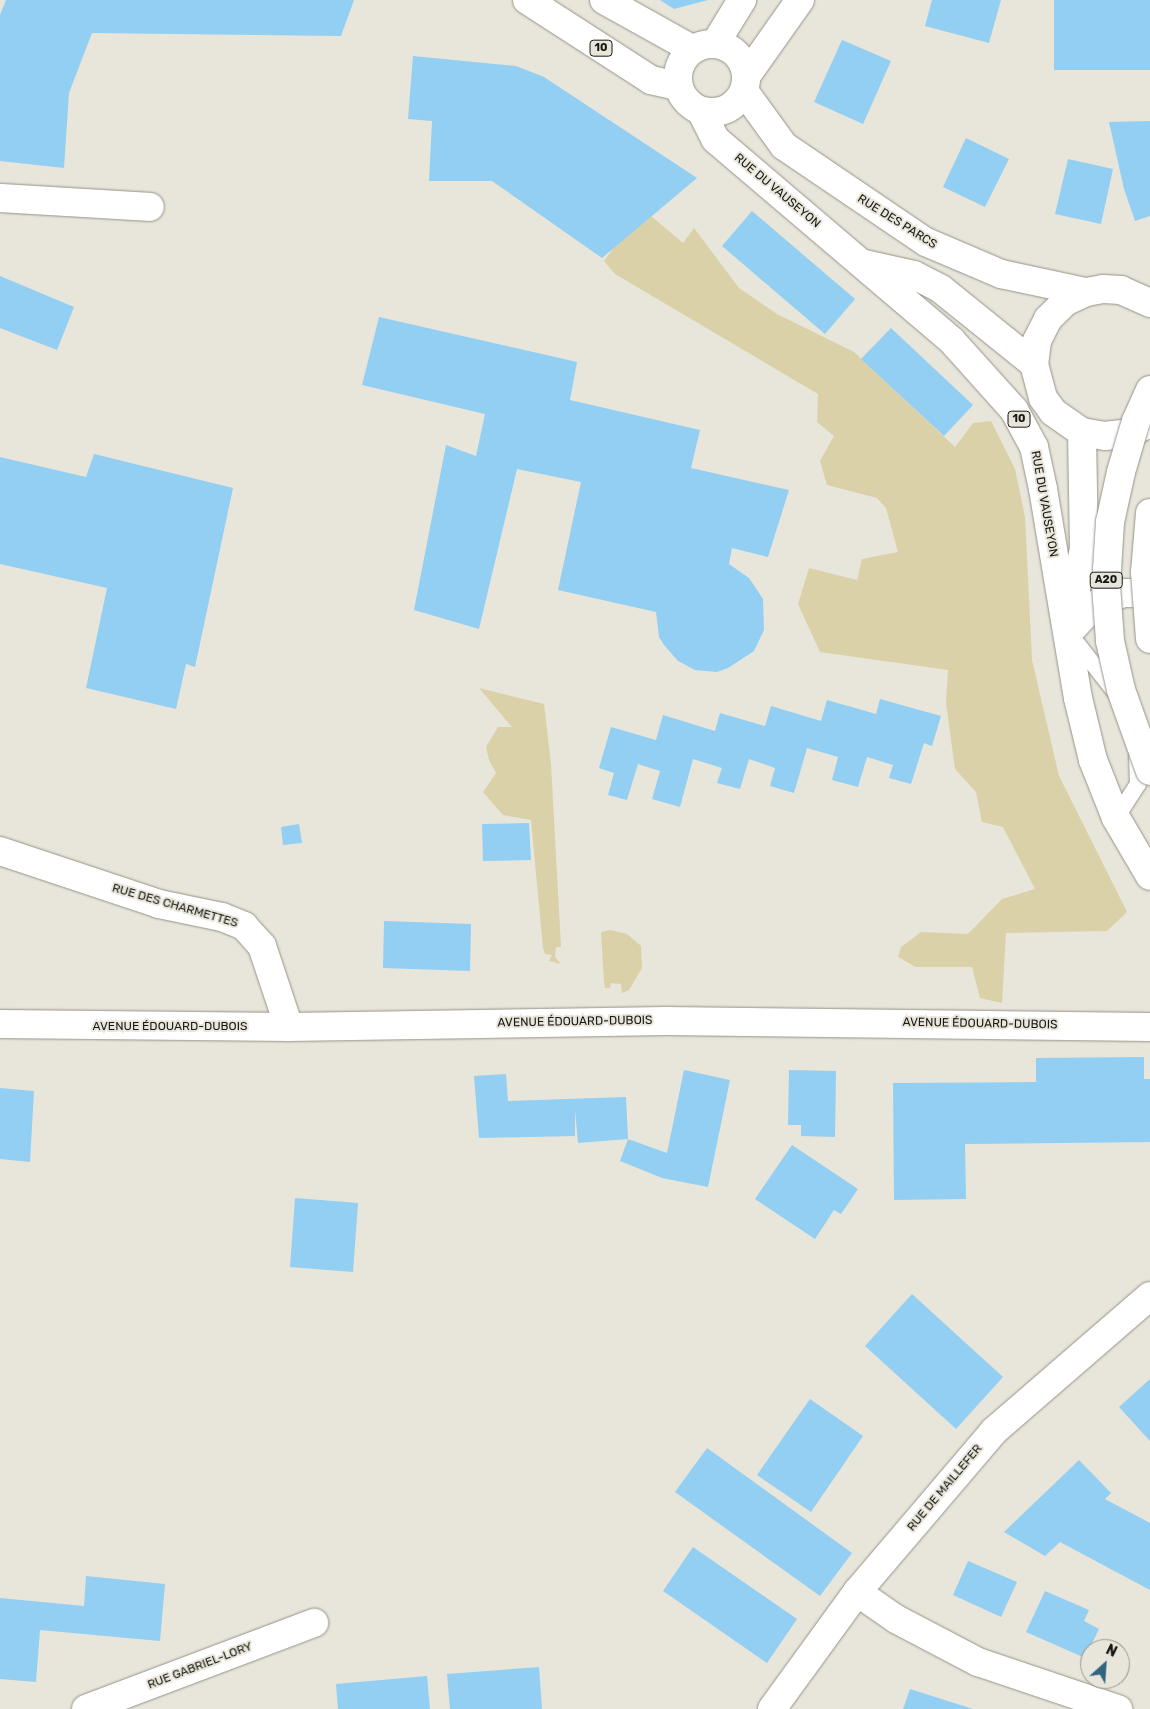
<!DOCTYPE html>
<meta charset="utf-8">
<style>
body{margin:0}
#map{position:relative;width:1150px;height:1709px;overflow:hidden;background:#e8e5da;font-family:Rubik,sans-serif}
div>[style]{position:absolute}
.green>*{inset:0;background:#dad1a9}
.building>*{inset:0;background:#93cff2}
.roads{filter:drop-shadow(0 0 1px #959389) drop-shadow(0 0 1px #959389)}
.service>*{height:16px;margin:-8px;padding:0 8px;transform-origin:8px;border-radius:8px;background:#fff}
.minor>*{height:28px;margin:-14px;padding:0 14px;transform-origin:14px;border-radius:14px;background:#fff}
.tertiary>*{height:28px;margin:-14px;padding:0 14px;transform-origin:14px;border-radius:14px;background:#fff}
.primary>*{height:28px;margin:-14px;padding:0 14px;transform-origin:14px;border-radius:14px;background:#fff}
.primary>.ring{margin:-14px;padding:0;box-sizing:content-box;background:none;border:28px solid #fff;border-radius:50%}
.motorway>*{height:28px;margin:-14px;padding:0 14px;transform-origin:14px;border-radius:14px;background:#fff}
.bridges{filter:drop-shadow(0 0 1px #959389) drop-shadow(0 0 1px #959389)}
.motorway-bridge>*{height:28px;margin:-14px;padding:0 14px;transform-origin:14px;border-radius:14px;background:#fff}
span{translate:-50% -50%;white-space:nowrap;text-align:center;line-height:1.15;-webkit-text-stroke:4px #e8e5da;paint-order:stroke}
.shield-label span{padding:1px 4px;background:#e8e5da;border:1px solid;border-radius:4px;-webkit-text-stroke-width:0}
.shield-label{font-size:11px;color:#181713;font-weight:700}
.street-label{font-size:12px;color:#181713}
.north{position:absolute;left:1080px;top:1639px;width:50px;height:50px;box-sizing:border-box;background:#e8e5da;border:1px solid #95938a;border-radius:50%;rotate:26deg;font-size:14px;font-weight:700;line-height:20px;text-align:center;color:#181713}
.north::after{content:'';display:block;margin:auto;width:18px;height:22px;background:#306581;clip-path:polygon(50% 0,100% 100%,50% 72%,0 100%)}
</style>
<div id="map">
<div class="green">
<div style="clip-path:polygon(643px 209px,683px 243px,694px 228px,739px 288px,777px 314px,854px 352px,955px 447px,973px 423px,991px 421px,1015px 469px,1025px 517px,1032px 660px,1059px 776px,1127px 912px,1107px 931px,1006px 933px,1002px 1003px,980px 998px,972px 967px,916px 967px,898px 957px,901px 947px,921px 932px,968px 934px,1002px 899px,1035px 889px,1003px 827px,982px 822px,976px 792px,955px 769px,946px 703px,948px 670px,820px 652px,798px 604px,809px 568px,857px 580px,862px 559px,898px 552px,886px 508px,877px 498px,827px 485px,820px 461px,834px 436px,817px 422px,818px 394px,615px 274px,604px 261px)"></div>
<div style="clip-path:polygon(479px 688px,544px 704px,551px 764px,561px 947px,556px 947px,555px 957px,561px 964px,549px 961px,552px 955px,545px 954px,543px 948px,531px 820px,503px 815px,483px 792px,496px 773px,489px 760px,486px 747px,498px 727px,512px 727px)"></div>
<div style="clip-path:polygon(610px 930px,627px 934px,641px 946px,642px 968px,629px 990px,622px 993px,621px 984px,611px 983px,610px 988px,605px 988px,604px 982px,601px 932px)"></div>
</div>
<div class="building">
<div style="clip-path:polygon(6px 0,354px 0,341px 36px,92px 33px,69px 93px,64px 168px,0 161px,0 15px)"></div>
<div style="clip-path:polygon(660px 0,708px 0,674px 9px)"></div>
<div style="clip-path:polygon(932px 0,1001px 0,989px 43px,925px 26px)"></div>
<div style="clip-path:polygon(1054px 0,1150px 0,1150px 70px,1054px 70px)"></div>
<div style="clip-path:polygon(842px 40px,891px 61px,863px 124px,814px 102px)"></div>
<div style="clip-path:polygon(413px 56px,516px 66px,544px 77px,697px 178px,602px 258px,492px 181px,429px 181px,432px 121px,408px 119px)"></div>
<div style="clip-path:polygon(1150px 121px,1150px 216px,1135px 221px,1124px 189px,1109px 122px)"></div>
<div style="clip-path:polygon(966px 138px,1009px 159px,985px 207px,943px 187px)"></div>
<div style="clip-path:polygon(1068px 159px,1113px 169px,1101px 224px,1055px 214px)"></div>
<div style="clip-path:polygon(752px 211px,855px 299px,825px 334px,722px 246px)"></div>
<div style="clip-path:polygon(0 276px,74px 307px,57px 350px,0 328px)"></div>
<div style="clip-path:polygon(379px 317px,577px 362px,570px 400px,700px 430px,691px 468px,789px 490px,768px 557px,732px 548px,729px 564px,749px 578px,763px 599px,764px 630px,754px 651px,728px 668px,717px 672px,695px 670px,678px 661px,664px 645px,659px 637px,656px 612px,558px 590px,581px 482px,517px 469px,479px 629px,414px 610px,446px 445px,476px 456px,485px 414px,362px 385px)"></div>
<div style="clip-path:polygon(891px 328px,973px 405px,944px 436px,861px 359px)"></div>
<div style="clip-path:polygon(94px 454px,233px 488px,195px 667px,186px 664px,176px 709px,86px 688px,107px 588px,0 564px,0 457px,86px 477px)"></div>
<div style="clip-path:polygon(880px 699px,941px 716px,932px 746px,924px 743px,911px 784px,889px 778px,893px 765px,867px 757px,858px 787px,832px 780px,838px 757px,807px 748px,794px 793px,770px 786px,775px 768px,749px 759px,740px 789px,717px 783px,722px 768px,693px 759px,680px 807px,652px 799px,660px 771px,638px 764px,627px 800px,608px 795px,614px 773px,599px 768px,611px 727px,656px 740px,663px 715px,715px 731px,720px 713px,765px 726px,771px 706px,821px 721px,827px 700px,876px 714px)"></div>
<div style="clip-path:polygon(529px 823px,531px 860px,483px 861px,482px 824px)"></div>
<div style="clip-path:polygon(299px 824px,302px 843px,283px 845px,281px 827px)"></div>
<div style="clip-path:polygon(384px 921px,471px 924px,470px 971px,383px 968px)"></div>
<div style="clip-path:polygon(1144px 1057px,1144px 1079px,1150px 1079px,1150px 1142px,965px 1144px,966px 1199px,894px 1200px,893px 1083px,1036px 1082px,1036px 1058px)"></div>
<div style="clip-path:polygon(684px 1070px,730px 1080px,708px 1187px,662px 1178px,620px 1161px,628px 1139px,578px 1143px,575px 1110px,575px 1136px,479px 1138px,474px 1076px,506px 1074px,508px 1101px,626px 1097px,628px 1139px,667px 1153px)"></div>
<div style="clip-path:polygon(789px 1070px,836px 1071px,835px 1137px,801px 1136px,801px 1125px,788px 1125px)"></div>
<div style="clip-path:polygon(0 1088px,34px 1091px,30px 1162px,0 1159px)"></div>
<div style="clip-path:polygon(792px 1145px,858px 1189px,841px 1214px,834px 1210px,815px 1239px,755px 1199px)"></div>
<div style="clip-path:polygon(295px 1198px,358px 1203px,353px 1272px,290px 1267px)"></div>
<div style="clip-path:polygon(912px 1294px,1003px 1377px,956px 1429px,865px 1346px)"></div>
<div style="clip-path:polygon(1150px 1379px,1150px 1441px,1119px 1407px)"></div>
<div style="clip-path:polygon(810px 1399px,863px 1436px,811px 1512px,757px 1475px)"></div>
<div style="clip-path:polygon(707px 1448px,852px 1553px,820px 1596px,675px 1492px)"></div>
<div style="clip-path:polygon(1079px 1460px,1111px 1493px,1105px 1499px,1150px 1523px,1150px 1590px,1060px 1542px,1045px 1556px,1004px 1532px)"></div>
<div style="clip-path:polygon(693px 1547px,797px 1619px,767px 1663px,663px 1591px)"></div>
<div style="clip-path:polygon(968px 1561px,1017px 1582px,1001px 1617px,953px 1595px)"></div>
<div style="clip-path:polygon(86px 1576px,165px 1584px,160px 1641px,40px 1630px,36px 1682px,0 1679px,0 1598px,84px 1606px)"></div>
<div style="clip-path:polygon(1045px 1591px,1089px 1610px,1084px 1621px,1099px 1629px,1085px 1658px,1026px 1632px)"></div>
<div style="clip-path:polygon(539px 1667px,542px 1709px,450px 1709px,447px 1674px)"></div>
<div style="clip-path:polygon(427px 1676px,430px 1709px,338px 1709px,336px 1684px)"></div>
<div style="clip-path:polygon(910px 1689px,973px 1709px,903px 1709px)"></div>
</div>
<div class="roads">
<div class="service">
<div style="left:1071px;top:636px;width:73px;rotate:51.7deg"></div>
<div style="left:1116px;top:818px;width:40px;rotate:-57.1deg"></div>
<div style="left:1138px;top:784px;width:27px;rotate:-92deg"></div>
</div>
<div class="minor">
<div style="left:0;top:198px;width:150px;rotate:3.4deg"></div>
<div style="left:0;top:851px;width:168px;rotate:18.4deg"></div>
<div style="left:159px;top:904px;width:64px;rotate:11.7deg"></div>
<div style="left:222px;top:917px;width:24px;rotate:22deg"></div>
<div style="left:244px;top:926px;width:27px;rotate:48deg"></div>
<div style="left:262px;top:946px;width:85px;rotate:71.6deg"></div>
<div style="left:857px;top:1592px;width:47px;rotate:34.7deg"></div>
<div style="left:896px;top:1619px;width:93px;rotate:27.7deg"></div>
<div style="left:978px;top:1662px;width:148px;rotate:18.6deg"></div>
<div style="left:86px;top:1709px;width:244px;rotate:-20.7deg"></div>
</div>
<div class="tertiary">
<div style="left:0;top:1024px;width:289px;rotate:0.6deg"></div>
<div style="left:289px;top:1027px;width:377px;rotate:-0.9deg"></div>
<div style="left:666px;top:1021px;width:484px;rotate:0.7deg"></div>
<div style="left:772px;top:1709px;width:145px;rotate:-54deg"></div>
<div style="left:857px;top:1592px;width:211px;rotate:-49.6deg"></div>
<div style="left:994px;top:1431px;width:206px;rotate:-40.9deg"></div>
</div>
<div class="primary">
<div style="left:527px;top:0;width:148px;rotate:32.8deg"></div>
<div style="left:651px;top:80px;width:28px;rotate:13deg"></div>
<div style="left:604px;top:0;width:101px;rotate:29.1deg"></div>
<div class="ring" style="left:678px;top:44px;width:40px;height:40px"></div>
<div style="left:744px;top:91px;width:68px;rotate:54deg"></div>
<div style="left:784px;top:146px;width:171px;rotate:34.1deg"></div>
<div style="left:926px;top:242px;width:82px;rotate:23.1deg"></div>
<div style="left:1001px;top:274px;width:87px;rotate:12deg"></div>
<div style="left:701px;top:111px;width:31px;rotate:63deg"></div>
<div style="left:715px;top:139px;width:311px;rotate:40.4deg"></div>
<div style="left:952px;top:341px;width:93px;rotate:48.1deg"></div>
<div style="left:1014px;top:410px;width:42px;rotate:61.6deg"></div>
<div style="left:1034px;top:447px;width:43px;rotate:77.9deg"></div>
<div style="left:1043px;top:489px;width:212px;rotate:80.5deg"></div>
<div style="left:1078px;top:698px;width:64px;rotate:76.4deg"></div>
<div style="left:1093px;top:760px;width:62px;rotate:68.4deg"></div>
<div style="left:1116px;top:818px;width:67px;rotate:59.6deg"></div>
<div style="left:864px;top:264px;width:51px;rotate:12.4deg"></div>
<div style="left:914px;top:275px;width:30px;rotate:27deg"></div>
<div style="left:941px;top:289px;width:119px;rotate:38.9deg"></div>
<div style="left:1150px;top:303px;width:32px;rotate:-156deg"></div>
<div style="left:1121px;top:290px;width:18px;rotate:-177deg"></div>
<div style="left:1103px;top:289px;width:17px;rotate:170deg"></div>
<div style="left:1086px;top:292px;width:23px;rotate:155deg"></div>
<div style="left:1065px;top:302px;width:24px;rotate:135deg"></div>
<div style="left:1048px;top:319px;width:25px;rotate:117deg"></div>
<div style="left:1037px;top:341px;width:23px;rotate:97deg"></div>
<div style="left:1034px;top:364px;width:35px;rotate:75deg"></div>
<div style="left:1043px;top:398px;width:17px;rotate:54deg"></div>
<div style="left:1053px;top:412px;width:35px;rotate:35deg"></div>
<div style="left:1082px;top:432px;width:23px;rotate:10deg"></div>
<div style="left:1105px;top:436px;width:24px;rotate:-7deg"></div>
<div style="left:1129px;top:433px;width:23px;rotate:-25deg"></div>
<div style="left:1071px;top:616px;width:69px;rotate:-79.2deg"></div>
<div style="left:1084px;top:548px;width:116px;rotate:-91deg"></div>
<div style="left:1068px;top:633px;width:38px;rotate:-47deg"></div>
<div style="left:1094px;top:605px;width:31px;rotate:-22deg"></div>
<div style="left:1123px;top:593px;width:27px"></div>
</div>
<div class="motorway">
<div style="left:715px;top:44px;width:52px;rotate:-58.5deg"></div>
<div style="left:747px;top:75px;width:92px;rotate:-54.8deg"></div>
</div>
</div>
<div class="bridges">
<div class="motorway-bridge">
<div style="left:1150px;top:390px;width:34px;rotate:114deg"></div>
<div style="left:1136px;top:421px;width:53px;rotate:106.4deg"></div>
<div style="left:1121px;top:472px;width:51px;rotate:102.4deg"></div>
<div style="left:1110px;top:522px;width:63px;rotate:93.6deg"></div>
<div style="left:1106px;top:585px;width:56px;rotate:85.9deg"></div>
<div style="left:1110px;top:641px;width:50px;rotate:77.3deg"></div>
<div style="left:1121px;top:690px;width:86px;rotate:70.3deg"></div>
<div style="left:1150px;top:513px;width:59px;rotate:94.8deg"></div>
<div style="left:1145px;top:572px;width:67px;rotate:85.7deg"></div>
</div>
</div>
<div class="shield-label">
<span style="left:601px;top:48px">10</span>
<span style="left:1019px;top:419px">10</span>
<span style="left:1106px;top:580px">A20</span>
</div>
<div class="street-label">
<span style="left:777px;top:191px;rotate:40deg">RUE DU VAUSEYON</span>
<span style="left:897px;top:222px;rotate:32deg">RUE DES PARCS</span>
<span style="left:1044px;top:504px;rotate:80deg">RUE DU VAUSEYON</span>
<span style="left:175px;top:906px;rotate:16deg">RUE DES CHARMETTES</span>
<span style="left:575px;top:1022px;rotate:-1deg">AVENUE ÉDOUARD-DUBOIS</span>
<span style="left:980px;top:1024px;rotate:1deg">AVENUE ÉDOUARD-DUBOIS</span>
<span style="left:170px;top:1027px">AVENUE ÉDOUARD-DUBOIS</span>
<span style="left:945px;top:1488px;rotate:-50deg">RUE DE MAILLEFER</span>
<span style="left:200px;top:1666px;rotate:-21deg">RUE GABRIEL-LORY</span>
</div>
<div class="north">N</div>
</div>
